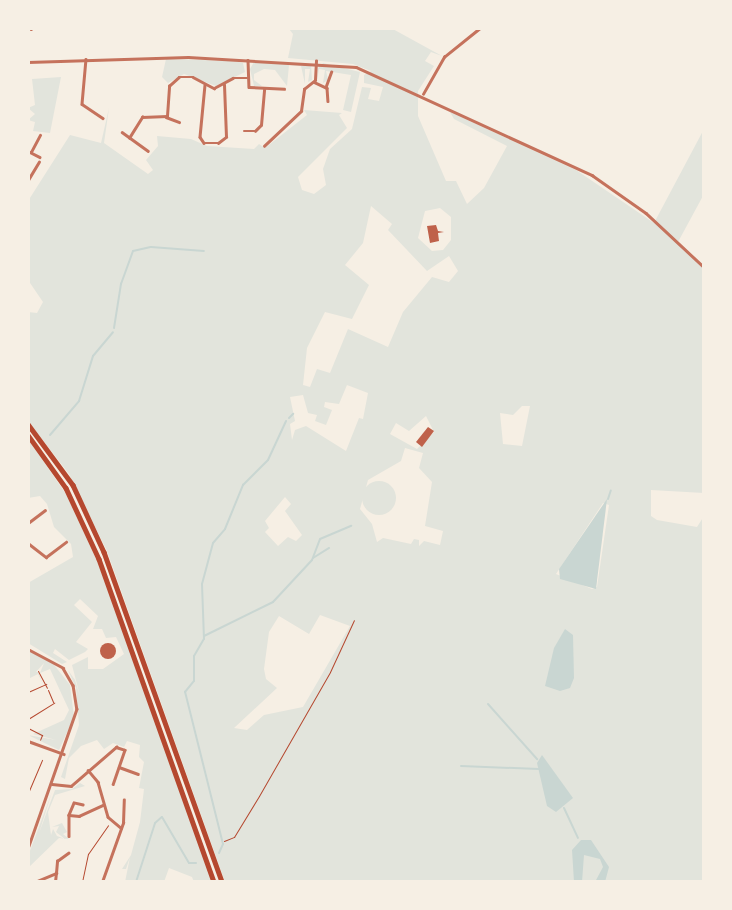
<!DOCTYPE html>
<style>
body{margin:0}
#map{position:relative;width:732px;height:910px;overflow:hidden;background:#f6efe4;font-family:"Times New Roman",serif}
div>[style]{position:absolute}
.green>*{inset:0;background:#e2e4dc}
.round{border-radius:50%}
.water>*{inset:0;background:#c9d6d2}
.stream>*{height:2px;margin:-1px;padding:0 1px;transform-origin:1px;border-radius:1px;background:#c9d6d2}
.building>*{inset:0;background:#bf614a}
.path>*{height:1px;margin:-0.5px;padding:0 0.5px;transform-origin:0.5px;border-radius:0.5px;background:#b5482f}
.minor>*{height:2.5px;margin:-1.25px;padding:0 1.25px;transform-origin:1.25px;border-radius:1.25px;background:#c5725c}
.tertiary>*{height:2.5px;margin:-1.25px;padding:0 1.25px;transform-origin:1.25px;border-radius:1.25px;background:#c5725c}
.trunk>*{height:4.5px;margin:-2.25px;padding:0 2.25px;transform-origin:2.25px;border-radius:2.25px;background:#b5482f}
span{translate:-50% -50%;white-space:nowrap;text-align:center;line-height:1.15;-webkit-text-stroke:5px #f6efe4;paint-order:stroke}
.frame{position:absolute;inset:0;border:30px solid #f6efe4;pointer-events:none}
</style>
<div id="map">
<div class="green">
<div style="clip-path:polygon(evenodd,391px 28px,442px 56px,431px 52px,425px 61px,434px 66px,418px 91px,418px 116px,446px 181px,456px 181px,467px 204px,484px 188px,507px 146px,454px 119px,450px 112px,576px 170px,654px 223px,704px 129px,704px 194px,678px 242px,704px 267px,704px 493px,651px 490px,651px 516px,657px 520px,697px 527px,704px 516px,704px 882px,225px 882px,107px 551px,69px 474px,28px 421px,28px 312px,37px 313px,43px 302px,28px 280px,28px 201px,70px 135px,101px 143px,109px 108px,104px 143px,148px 174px,153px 170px,146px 160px,158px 146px,157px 136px,191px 139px,207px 146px,254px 149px,259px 144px,265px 148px,307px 115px,304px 110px,342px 113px,339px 115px,347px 128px,298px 177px,302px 190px,314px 194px,326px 185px,323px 169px,330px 149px,352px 129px,362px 87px,371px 88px,368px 99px,379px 101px,383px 87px,364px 83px,364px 75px,371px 71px,353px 64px,288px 58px,293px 34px,289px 29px,391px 28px,371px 206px,392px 224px,388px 230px,427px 271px,449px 256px,458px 271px,449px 282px,432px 277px,403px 312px,388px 347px,348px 329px,330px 373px,317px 369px,310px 387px,303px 385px,307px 348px,325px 312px,352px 319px,369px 285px,345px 265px,363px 243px,371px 206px,391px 28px,440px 208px,451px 217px,451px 240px,443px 250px,432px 251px,418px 238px,425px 211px,440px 208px,391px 28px,347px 385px,368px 393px,363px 419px,359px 418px,346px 451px,306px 426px,295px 430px,292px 440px,290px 424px,295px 421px,290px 397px,303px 395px,308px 413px,317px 415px,315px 421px,326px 425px,332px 410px,324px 407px,325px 402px,339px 404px,347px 385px,391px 28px,522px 406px,530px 406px,522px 446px,503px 444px,500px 413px,513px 415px,522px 406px,391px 28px,426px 416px,434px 432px,417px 449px,390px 434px,396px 423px,409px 431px,426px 416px,391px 28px,405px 448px,423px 453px,419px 468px,432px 482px,425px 526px,443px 531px,440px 545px,424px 541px,419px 546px,419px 540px,414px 539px,411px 544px,383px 538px,377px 542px,372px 524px,360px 509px,368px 480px,401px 461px,405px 448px,391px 28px,285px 497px,291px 504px,285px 511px,302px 535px,296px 541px,288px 537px,278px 546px,265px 532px,269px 528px,265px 521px,285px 497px,391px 28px,603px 503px,609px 505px,597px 587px,592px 589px,556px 574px,603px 503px,391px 28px,320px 615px,350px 626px,303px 707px,264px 715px,247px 730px,234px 728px,277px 688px,266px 679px,264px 669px,269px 632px,279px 616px,309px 634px,320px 615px)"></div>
<div style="clip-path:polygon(166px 59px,235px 61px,243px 63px,245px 72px,216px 86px,184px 74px,168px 83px,162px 77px)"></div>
<div style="clip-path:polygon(254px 62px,311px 64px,312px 80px,308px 82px,310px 69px,305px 69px,305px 84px,301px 66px,289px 65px,287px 86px,275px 70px,264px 69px,254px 74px,254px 80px,262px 86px,254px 86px,250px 69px)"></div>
<div style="clip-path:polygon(323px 63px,360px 72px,351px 112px,343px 110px,351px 75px,326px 71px,328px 80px,323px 83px,325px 70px,319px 69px,317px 81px,318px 68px)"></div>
<div style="clip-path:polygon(61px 77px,50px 133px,33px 131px,35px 122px,28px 120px,35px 114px,28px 108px,35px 105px,32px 79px)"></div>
<div style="clip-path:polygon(28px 439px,66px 494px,98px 563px,212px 882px,194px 882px,192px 877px,169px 868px,164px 882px,125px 882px,130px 857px,126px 869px,122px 869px,131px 855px,140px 822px,144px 789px,139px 788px,144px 762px,139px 757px,140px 745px,127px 741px,124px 747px,113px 743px,104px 749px,97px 740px,81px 746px,69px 758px,65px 779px,61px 777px,79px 725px,76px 688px,68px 670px,75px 680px,80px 696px,72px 665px,88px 657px,88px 669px,103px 669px,124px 654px,116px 637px,106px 638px,102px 629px,93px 629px,98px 616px,80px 599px,74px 605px,92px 622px,76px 642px,88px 649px,85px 652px,69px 660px,55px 649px,53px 653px,67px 662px,62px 664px,28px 643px,28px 583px,73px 557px,71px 544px,54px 527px,47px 504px,40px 496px,28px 498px)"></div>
<div class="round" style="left:362px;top:481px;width:34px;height:34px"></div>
<div style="clip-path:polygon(28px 651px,51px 661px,70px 685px,74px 717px,59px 750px,28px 735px,56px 740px,33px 734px,64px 720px,69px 710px,50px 669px,40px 673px,44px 663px,36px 672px,38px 672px,43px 684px,38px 674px,28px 679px)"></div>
<div style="clip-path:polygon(80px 783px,85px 786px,55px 795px,48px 812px,51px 835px,53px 829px,57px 836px,65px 839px,56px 832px,59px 826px,52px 827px,62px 823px,67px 832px,63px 834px,69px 839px,59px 838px,28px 868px,28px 856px,52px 792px,39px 833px,55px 790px,72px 789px)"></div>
</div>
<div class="water">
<div style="clip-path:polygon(607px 499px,596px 589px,560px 579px,559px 569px)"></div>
<div style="clip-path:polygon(565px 629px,573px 635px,574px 678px,570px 688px,560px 691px,545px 686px,554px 648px)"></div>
<div style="clip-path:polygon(542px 755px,573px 798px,556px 812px,547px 806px,537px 763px)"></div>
<div style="clip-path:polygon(591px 840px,609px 867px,605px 882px,595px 882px,603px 867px,600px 859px,584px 855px,582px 882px,574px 882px,572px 850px,581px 840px)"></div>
</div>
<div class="stream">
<div style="left:114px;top:328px;width:45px;rotate:-81deg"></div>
<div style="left:121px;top:284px;width:35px;rotate:-70deg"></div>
<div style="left:133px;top:251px;width:18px;rotate:-13deg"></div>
<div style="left:151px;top:247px;width:53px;rotate:4.3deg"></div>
<div style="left:289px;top:418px;width:6px;rotate:-45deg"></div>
<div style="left:50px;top:435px;width:45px;rotate:-49.5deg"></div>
<div style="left:79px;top:401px;width:47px;rotate:-72.7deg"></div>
<div style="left:93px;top:356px;width:31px;rotate:-50deg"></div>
<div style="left:608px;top:499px;width:9px;rotate:-72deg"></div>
<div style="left:313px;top:558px;width:19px;rotate:-32deg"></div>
<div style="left:204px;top:636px;width:77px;rotate:-26.2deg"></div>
<div style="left:273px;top:602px;width:57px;rotate:-47.1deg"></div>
<div style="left:312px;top:560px;width:22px;rotate:-69deg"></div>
<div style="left:320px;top:539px;width:34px;rotate:-23deg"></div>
<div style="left:488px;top:704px;width:74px;rotate:48.3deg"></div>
<div style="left:461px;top:766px;width:78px;rotate:2.2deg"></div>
<div style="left:564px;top:808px;width:33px;rotate:65deg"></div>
<div style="left:219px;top:853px;width:10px;rotate:-66deg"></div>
<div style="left:223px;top:844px;width:157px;rotate:-104deg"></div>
<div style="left:185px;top:692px;width:14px;rotate:-51deg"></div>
<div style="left:194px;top:681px;width:25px;rotate:-90deg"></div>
<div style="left:194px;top:656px;width:20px;rotate:-60deg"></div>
<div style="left:204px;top:639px;width:55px;rotate:-92.1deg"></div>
<div style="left:202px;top:584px;width:42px;rotate:-75deg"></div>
<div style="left:213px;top:543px;width:18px;rotate:-49deg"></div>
<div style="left:225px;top:529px;width:48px;rotate:-67.8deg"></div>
<div style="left:243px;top:485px;width:35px;rotate:-45deg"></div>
<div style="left:268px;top:460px;width:43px;rotate:-65.2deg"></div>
<div style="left:136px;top:882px;width:62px;rotate:-72.1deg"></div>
<div style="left:155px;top:823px;width:9px;rotate:-41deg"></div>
<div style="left:162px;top:817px;width:53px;rotate:59.6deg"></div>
<div style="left:189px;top:863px;width:7px"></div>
</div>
<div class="building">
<div style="clip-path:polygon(436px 225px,438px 231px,444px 232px,438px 233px,439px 241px,430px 243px,427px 226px)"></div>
<div style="clip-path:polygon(428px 427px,434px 431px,422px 447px,416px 442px)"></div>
<div class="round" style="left:100px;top:643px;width:16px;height:16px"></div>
</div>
<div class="path">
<div style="left:38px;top:671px;width:19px;rotate:62deg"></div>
<div style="left:48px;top:690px;width:13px;rotate:67deg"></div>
<div style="left:28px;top:692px;width:20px;rotate:-24deg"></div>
<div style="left:28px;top:719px;width:31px;rotate:-32deg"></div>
<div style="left:28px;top:728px;width:16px;rotate:27deg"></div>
<div style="left:42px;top:735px;width:5px;rotate:112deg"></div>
<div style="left:28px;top:793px;width:36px;rotate:-67deg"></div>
<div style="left:224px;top:841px;width:11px;rotate:-22deg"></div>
<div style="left:234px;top:837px;width:48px;rotate:-58.6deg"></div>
<div style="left:259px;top:796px;width:143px;rotate:-60.2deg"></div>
<div style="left:330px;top:672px;width:57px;rotate:-65.2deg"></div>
<div style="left:82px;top:882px;width:29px;rotate:-78deg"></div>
<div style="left:88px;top:854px;width:35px;rotate:-55deg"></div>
</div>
<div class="minor">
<div style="left:28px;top:28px;width:3px;rotate:18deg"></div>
<div style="left:86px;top:59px;width:45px;rotate:95.1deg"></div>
<div style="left:82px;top:104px;width:25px;rotate:34deg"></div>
<div style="left:248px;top:60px;width:27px;rotate:88deg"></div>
<div style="left:249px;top:87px;width:35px;rotate:3deg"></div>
<div style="left:314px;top:82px;width:14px;rotate:25deg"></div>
<div style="left:327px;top:88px;width:13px;rotate:86deg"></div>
<div style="left:205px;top:85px;width:52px;rotate:95.5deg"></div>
<div style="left:200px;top:137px;width:7px;rotate:56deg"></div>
<div style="left:204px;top:143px;width:14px"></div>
<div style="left:218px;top:143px;width:10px;rotate:-37deg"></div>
<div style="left:226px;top:137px;width:52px;rotate:-92.2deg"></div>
<div style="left:326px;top:86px;width:15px;rotate:-70deg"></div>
<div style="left:423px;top:94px;width:43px;rotate:-60.4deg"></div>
<div style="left:444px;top:57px;width:46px;rotate:-38.9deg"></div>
<div style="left:166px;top:117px;width:14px;rotate:21deg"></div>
<div style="left:244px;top:131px;width:11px"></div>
<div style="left:255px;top:131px;width:8px;rotate:-45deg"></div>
<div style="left:261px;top:125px;width:36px;rotate:-85deg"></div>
<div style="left:122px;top:132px;width:32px;rotate:36deg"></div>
<div style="left:129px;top:138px;width:25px;rotate:-58deg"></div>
<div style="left:142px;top:117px;width:25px;rotate:-2deg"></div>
<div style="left:167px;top:116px;width:30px;rotate:-86deg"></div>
<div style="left:169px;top:86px;width:13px;rotate:-42deg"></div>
<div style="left:179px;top:77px;width:14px"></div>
<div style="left:193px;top:77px;width:24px;rotate:28deg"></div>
<div style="left:214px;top:88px;width:21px;rotate:-28deg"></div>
<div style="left:233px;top:78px;width:14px"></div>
<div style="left:264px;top:146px;width:51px;rotate:-43.4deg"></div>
<div style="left:301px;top:111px;width:22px;rotate:-82deg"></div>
<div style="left:304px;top:89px;width:14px;rotate:-39deg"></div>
<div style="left:315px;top:80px;width:19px;rotate:-87deg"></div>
<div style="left:28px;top:151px;width:13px;rotate:27deg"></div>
<div style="left:31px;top:152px;width:19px;rotate:-62deg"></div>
<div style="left:28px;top:180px;width:21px;rotate:-59deg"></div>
<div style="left:28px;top:523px;width:21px;rotate:-37deg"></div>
<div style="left:28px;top:543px;width:23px;rotate:38deg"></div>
<div style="left:46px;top:557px;width:25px;rotate:-37deg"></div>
<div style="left:28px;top:741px;width:38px;rotate:20deg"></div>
<div style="left:119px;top:767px;width:20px;rotate:20deg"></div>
<div style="left:88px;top:770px;width:16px;rotate:50deg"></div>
<div style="left:98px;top:782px;width:36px;rotate:74deg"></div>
<div style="left:108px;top:817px;width:17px;rotate:40deg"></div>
<div style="left:52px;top:784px;width:19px;rotate:6deg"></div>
<div style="left:71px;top:786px;width:60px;rotate:-40.9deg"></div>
<div style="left:116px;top:747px;width:9px;rotate:18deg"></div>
<div style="left:125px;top:750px;width:36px;rotate:109deg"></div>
<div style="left:83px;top:805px;width:9px;rotate:-167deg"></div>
<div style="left:74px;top:803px;width:13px;rotate:113deg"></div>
<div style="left:69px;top:815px;width:10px;rotate:6deg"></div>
<div style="left:79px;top:816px;width:26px;rotate:-25deg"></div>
<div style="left:69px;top:815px;width:21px;rotate:90deg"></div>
<div style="left:35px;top:882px;width:23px;rotate:-23deg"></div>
<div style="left:56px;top:873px;width:12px;rotate:-85deg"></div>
<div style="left:57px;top:861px;width:14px;rotate:-36deg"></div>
<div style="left:55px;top:882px;width:9px;rotate:-84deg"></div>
<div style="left:102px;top:882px;width:63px;rotate:-70.4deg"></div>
<div style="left:123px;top:823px;width:23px;rotate:-88deg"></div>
</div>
<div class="tertiary">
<div style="left:28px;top:62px;width:160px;rotate:-1.8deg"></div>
<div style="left:188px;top:57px;width:168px;rotate:3.4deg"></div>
<div style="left:356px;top:67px;width:260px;rotate:24.6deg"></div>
<div style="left:592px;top:175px;width:66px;rotate:35.1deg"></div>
<div style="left:646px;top:213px;width:79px;rotate:43deg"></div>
<div style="left:28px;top:649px;width:40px;rotate:28deg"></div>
<div style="left:63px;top:668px;width:20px;rotate:60deg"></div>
<div style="left:73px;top:685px;width:24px;rotate:81deg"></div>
<div style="left:77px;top:709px;width:148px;rotate:109.3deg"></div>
</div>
<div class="trunk">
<div style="left:28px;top:424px;width:76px;rotate:53.6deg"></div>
<div style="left:73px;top:485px;width:74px;rotate:65.2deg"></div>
<div style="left:104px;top:552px;width:350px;rotate:70.3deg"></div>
<div style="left:28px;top:435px;width:65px;rotate:54.4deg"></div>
<div style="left:66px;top:488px;width:78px;rotate:65.1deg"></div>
<div style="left:99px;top:559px;width:343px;rotate:70.4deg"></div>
</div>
<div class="frame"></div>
</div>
